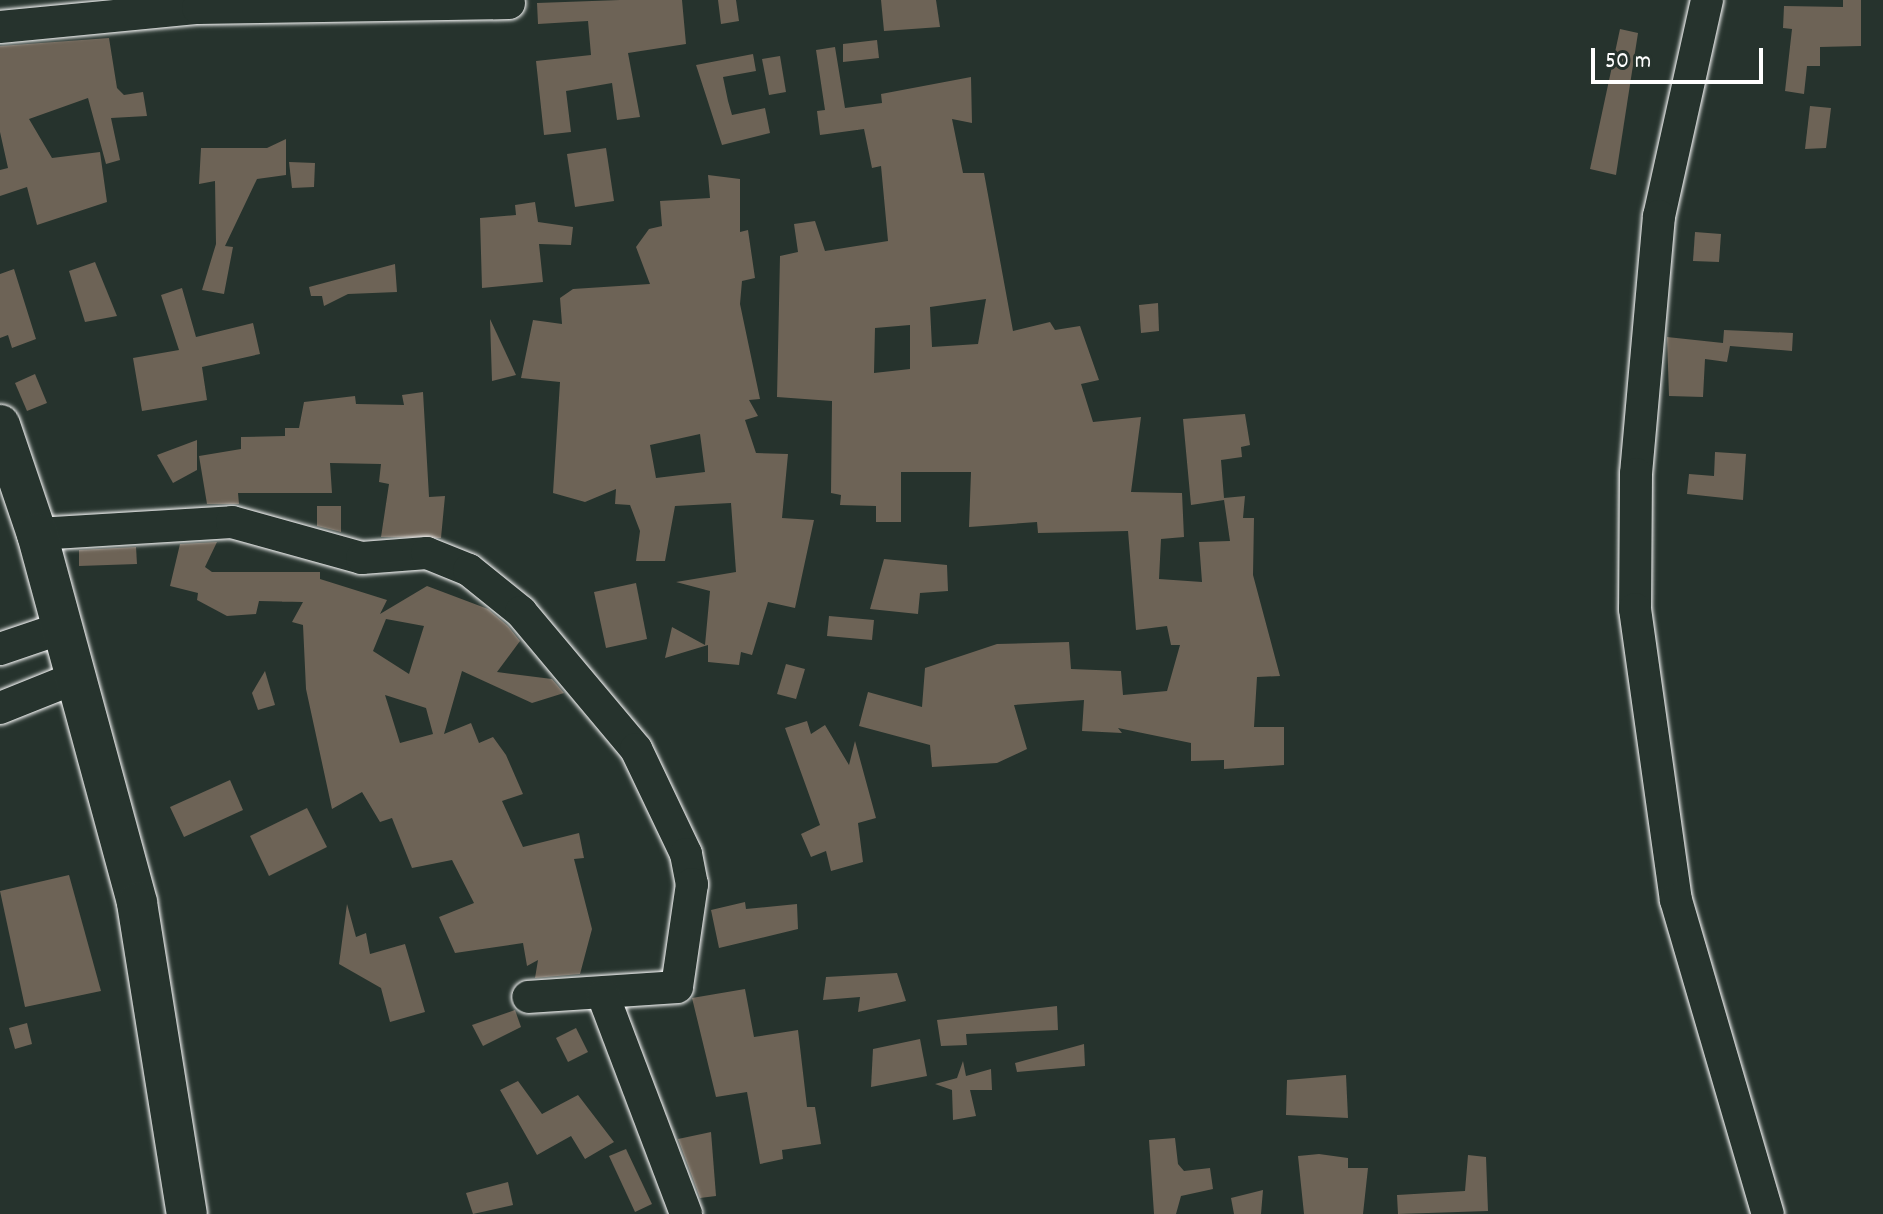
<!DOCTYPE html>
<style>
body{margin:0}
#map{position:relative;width:1883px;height:1214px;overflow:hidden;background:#26332d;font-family:Dekko,sans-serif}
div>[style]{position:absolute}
.building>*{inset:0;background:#6d6356}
.roads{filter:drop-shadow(0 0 2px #fff) drop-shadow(0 0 2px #fff)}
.minor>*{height:32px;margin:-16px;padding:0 16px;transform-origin:16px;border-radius:16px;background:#26332d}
.major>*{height:40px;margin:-20px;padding:0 20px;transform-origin:20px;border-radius:20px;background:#26332d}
span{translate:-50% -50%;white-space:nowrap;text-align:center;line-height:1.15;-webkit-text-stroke:6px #26332d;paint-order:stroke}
.scale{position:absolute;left:1591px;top:48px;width:172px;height:36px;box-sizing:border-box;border:4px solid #fff;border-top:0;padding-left:10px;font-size:24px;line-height:28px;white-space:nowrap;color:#fff;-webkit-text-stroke:6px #26332d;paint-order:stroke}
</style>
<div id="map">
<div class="building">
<div style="clip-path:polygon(620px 0,682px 0,686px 44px,628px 53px,640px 117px,617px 120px,612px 83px,566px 91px,571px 132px,544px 135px,536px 61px,591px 55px,588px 21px,538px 24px,537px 3px)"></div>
<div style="clip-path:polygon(718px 0,736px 0,739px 21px,721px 24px)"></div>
<div style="clip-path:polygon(881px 0,936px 0,940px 27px,884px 31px)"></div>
<div style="clip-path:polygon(1843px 0,1861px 0,1861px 46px,1820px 47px,1820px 66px,1807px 66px,1804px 94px,1785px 91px,1792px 29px,1783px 28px,1784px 6px,1843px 7px)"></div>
<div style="clip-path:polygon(1620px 29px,1638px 33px,1616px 175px,1590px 169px)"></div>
<div style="clip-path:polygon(109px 38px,117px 88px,124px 95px,143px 92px,147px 116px,111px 118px,120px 160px,106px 164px,88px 98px,29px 119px,52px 158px,100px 152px,107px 202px,37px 225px,27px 187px,0 196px,0 170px,8px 168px,0 132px,0 46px)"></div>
<div style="clip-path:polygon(877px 40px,879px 58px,843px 62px,843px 44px)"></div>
<div style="clip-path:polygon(evenodd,835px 47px,845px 108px,882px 103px,881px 94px,971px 77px,972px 123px,952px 119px,963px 173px,984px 173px,1013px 331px,1050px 322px,1055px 330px,1080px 326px,1099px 380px,1081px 384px,1093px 422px,1141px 417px,1131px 492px,1182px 493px,1184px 537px,1161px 539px,1159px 579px,1202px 582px,1199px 542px,1230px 541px,1224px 500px,1191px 505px,1183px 419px,1245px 414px,1250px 445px,1241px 447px,1242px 457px,1221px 460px,1224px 498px,1245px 496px,1243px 518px,1254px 518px,1253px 575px,1280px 676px,1257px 677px,1254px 727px,1284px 727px,1284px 765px,1224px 769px,1224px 760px,1191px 761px,1191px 743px,1118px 728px,1122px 733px,1082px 731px,1084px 700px,1014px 705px,1027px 749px,997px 763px,932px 767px,930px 745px,859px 726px,868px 692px,922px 707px,925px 668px,997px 644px,1069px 642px,1071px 669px,1121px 671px,1123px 695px,1167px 691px,1180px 645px,1171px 645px,1167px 626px,1136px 630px,1128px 531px,1038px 533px,1037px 522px,969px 527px,971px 472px,901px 472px,901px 522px,876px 522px,876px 506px,840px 505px,841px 495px,831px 493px,832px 401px,777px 397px,780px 256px,798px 252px,794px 224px,815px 221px,825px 251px,888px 241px,881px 166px,872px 168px,864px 129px,820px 135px,817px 111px,825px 110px,816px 50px,835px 47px,986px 299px,978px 344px,932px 347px,930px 307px,986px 299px,835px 47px,910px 325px,910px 369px,874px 373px,875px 328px,910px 325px)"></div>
<div style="clip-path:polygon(753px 54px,756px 71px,723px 77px,728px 101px,732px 115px,765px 108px,770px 133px,722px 145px,696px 65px)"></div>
<div style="clip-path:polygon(780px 56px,786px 92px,769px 95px,762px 59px)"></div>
<div style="clip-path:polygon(1810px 106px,1831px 108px,1826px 148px,1805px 149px)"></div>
<div style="clip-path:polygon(286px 139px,286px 175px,257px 179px,225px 246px,233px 247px,224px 294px,202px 290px,216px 244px,215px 181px,199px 184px,201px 148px,267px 148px)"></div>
<div style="clip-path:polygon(606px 148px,614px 201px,575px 207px,567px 154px)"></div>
<div style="clip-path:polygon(289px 162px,315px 163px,314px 187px,292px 188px)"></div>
<div style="clip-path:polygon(evenodd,708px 175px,740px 179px,740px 232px,748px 230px,755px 278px,742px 281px,740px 304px,760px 399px,749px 400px,758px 416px,745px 420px,756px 453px,788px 454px,782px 518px,814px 520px,795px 608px,768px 602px,752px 655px,741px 652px,739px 665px,708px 662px,708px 645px,665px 658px,672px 627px,705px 645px,710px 591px,676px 582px,736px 572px,731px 503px,675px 506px,665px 561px,636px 561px,640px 531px,630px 505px,615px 504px,616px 489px,585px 502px,553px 493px,560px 382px,521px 378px,533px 320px,562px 324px,560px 298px,573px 289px,650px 284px,636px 247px,649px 229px,662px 226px,660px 201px,710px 198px,708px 175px,700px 434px,705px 472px,656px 478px,650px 445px,700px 434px)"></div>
<div style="clip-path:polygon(535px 202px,538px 222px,573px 227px,571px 245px,539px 244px,543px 282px,482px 288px,480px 218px,516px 215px,515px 205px)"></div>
<div style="clip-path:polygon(1695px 232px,1721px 234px,1719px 262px,1693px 261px)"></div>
<div style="clip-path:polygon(95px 262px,117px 316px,85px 322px,69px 271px)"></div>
<div style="clip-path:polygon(395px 264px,397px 292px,348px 294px,324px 306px,322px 296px,311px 296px,309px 287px)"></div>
<div style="clip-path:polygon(14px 269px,36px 339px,12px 348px,8px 335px,0 338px,0 274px)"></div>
<div style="clip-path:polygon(182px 288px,196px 337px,253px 323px,260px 354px,202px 367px,207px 400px,142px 411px,133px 358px,179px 350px,161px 295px)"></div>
<div style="clip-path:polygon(1158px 303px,1159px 331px,1141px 333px,1139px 305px)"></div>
<div style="clip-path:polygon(490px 319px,516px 375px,492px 381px)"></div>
<div style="clip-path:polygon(1724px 330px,1793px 333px,1792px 351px,1730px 346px,1727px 362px,1705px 359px,1703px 397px,1669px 396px,1667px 337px,1723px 343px)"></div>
<div style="clip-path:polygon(35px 374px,47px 403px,27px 411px,15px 383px)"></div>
<div style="clip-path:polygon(423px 392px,429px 497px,445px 496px,441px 538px,381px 537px,389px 484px,379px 482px,381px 464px,330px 463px,332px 493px,238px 493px,239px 504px,207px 504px,199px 456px,241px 449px,241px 437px,285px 436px,285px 428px,299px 428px,304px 402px,355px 396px,356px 404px,404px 405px,402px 395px)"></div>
<div style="clip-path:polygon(197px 440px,197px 470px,173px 483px,157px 455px)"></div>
<div style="clip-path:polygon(1715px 452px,1746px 454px,1743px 500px,1687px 494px,1689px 474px,1714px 476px)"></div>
<div style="clip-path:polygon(317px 506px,341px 506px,341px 532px,317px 526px)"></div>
<div style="clip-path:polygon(evenodd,217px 542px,205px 567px,212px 572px,320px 572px,320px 579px,387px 600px,380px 614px,427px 586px,488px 609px,508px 626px,520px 641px,497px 672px,552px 679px,564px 693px,532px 703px,462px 671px,444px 734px,471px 723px,479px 743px,493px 737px,506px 755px,523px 794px,502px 801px,523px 847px,579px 833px,584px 858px,574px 859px,592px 929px,580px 974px,535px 978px,538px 960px,527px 966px,523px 943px,455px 953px,439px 917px,474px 903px,452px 860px,412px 868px,392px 818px,380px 822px,362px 792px,332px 809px,306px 689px,303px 625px,292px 622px,303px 602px,259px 601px,256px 614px,227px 616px,197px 600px,198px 593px,170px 586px,180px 544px,217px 542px,386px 619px,424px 626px,409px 674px,373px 651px,386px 619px,217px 542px,385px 695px,426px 708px,433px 734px,400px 743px,385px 695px)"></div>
<div style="clip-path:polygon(136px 547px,137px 564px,79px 566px,79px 550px)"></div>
<div style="clip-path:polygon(884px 559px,947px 565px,948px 591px,920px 593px,918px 614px,870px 609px)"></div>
<div style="clip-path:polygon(636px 583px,647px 639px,606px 648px,594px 592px)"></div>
<div style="clip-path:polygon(829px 616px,874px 620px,872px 640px,827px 636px)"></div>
<div style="clip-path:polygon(786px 664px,805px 669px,796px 699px,777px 694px)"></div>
<div style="clip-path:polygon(265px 671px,275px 705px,258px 710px,252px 693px)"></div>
<div style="clip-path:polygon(807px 721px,811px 734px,825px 725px,849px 765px,855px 741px,876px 818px,858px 823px,863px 862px,831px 871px,826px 851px,811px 857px,801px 834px,820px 825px,785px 728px)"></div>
<div style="clip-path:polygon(230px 780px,243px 810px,184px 837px,170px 807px)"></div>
<div style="clip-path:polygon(307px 808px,327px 847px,269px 876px,250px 836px)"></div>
<div style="clip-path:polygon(69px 875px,101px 991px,25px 1007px,0 891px)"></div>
<div style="clip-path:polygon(745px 902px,746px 909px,797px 904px,798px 929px,719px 948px,711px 910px)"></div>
<div style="clip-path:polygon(347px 904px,356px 937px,366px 933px,370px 954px,405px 944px,425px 1012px,390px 1022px,381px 988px,339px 964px)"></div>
<div style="clip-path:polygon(897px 973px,906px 1001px,858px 1012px,860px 997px,823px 1000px,826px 977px)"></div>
<div style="clip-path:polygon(745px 989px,754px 1037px,798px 1030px,807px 1107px,815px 1107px,821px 1144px,782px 1150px,783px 1159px,760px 1164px,747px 1092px,716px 1097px,692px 998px)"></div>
<div style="clip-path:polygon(1057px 1006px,1058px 1030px,966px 1034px,967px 1045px,941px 1046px,937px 1020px)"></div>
<div style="clip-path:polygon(515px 1010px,521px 1027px,483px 1046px,472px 1025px)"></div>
<div style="clip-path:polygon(27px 1023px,32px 1044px,15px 1049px,9px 1028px)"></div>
<div style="clip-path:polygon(576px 1028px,588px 1052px,568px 1062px,556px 1038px)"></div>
<div style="clip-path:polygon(920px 1039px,927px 1076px,871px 1087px,873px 1049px)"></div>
<div style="clip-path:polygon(1084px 1044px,1085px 1066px,1017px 1072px,1015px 1063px)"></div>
<div style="clip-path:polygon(963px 1061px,966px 1076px,991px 1069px,992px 1090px,970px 1090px,976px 1116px,953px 1120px,952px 1090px,935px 1084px,957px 1078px)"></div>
<div style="clip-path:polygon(1346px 1075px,1348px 1118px,1286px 1115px,1287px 1080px)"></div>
<div style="clip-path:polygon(518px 1081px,542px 1114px,578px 1095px,614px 1142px,585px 1159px,571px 1136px,537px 1155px,500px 1090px)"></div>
<div style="clip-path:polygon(711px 1132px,716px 1196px,700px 1198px,678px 1139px)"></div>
<div style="clip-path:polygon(1175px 1138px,1178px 1164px,1184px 1171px,1210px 1168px,1213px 1189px,1181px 1196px,1176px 1214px,1154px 1214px,1149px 1140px)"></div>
<div style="clip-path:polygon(626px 1149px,652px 1204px,635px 1212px,609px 1156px)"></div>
<div style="clip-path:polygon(1319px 1154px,1348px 1158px,1348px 1168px,1368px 1168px,1363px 1214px,1304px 1214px,1298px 1156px)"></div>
<div style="clip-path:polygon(1468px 1155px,1486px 1157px,1488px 1211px,1398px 1214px,1397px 1195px,1465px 1191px)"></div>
<div style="clip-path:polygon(508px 1182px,513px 1205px,473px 1214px,466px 1193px)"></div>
<div style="clip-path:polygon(1263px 1190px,1261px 1214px,1234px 1214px,1231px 1198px)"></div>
</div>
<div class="roads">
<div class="minor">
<div style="left:1707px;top:0;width:221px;rotate:102.5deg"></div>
<div style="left:1659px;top:216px;width:259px;rotate:95.1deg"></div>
<div style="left:1636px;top:474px;width:135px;rotate:90.4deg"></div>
<div style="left:1635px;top:609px;width:294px;rotate:82deg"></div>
<div style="left:1676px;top:900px;width:327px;rotate:73.7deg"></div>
<div style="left:0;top:27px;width:199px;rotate:-5.5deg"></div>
<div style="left:198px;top:8px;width:311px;rotate:-0.9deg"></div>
<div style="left:37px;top:534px;width:195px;rotate:-3.5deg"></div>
<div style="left:232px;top:522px;width:135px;rotate:15.5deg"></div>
<div style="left:362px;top:558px;width:65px;rotate:-4.4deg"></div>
<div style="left:427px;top:553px;width:45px;rotate:22deg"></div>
<div style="left:469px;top:570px;width:67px;rotate:38.9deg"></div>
<div style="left:521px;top:612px;width:179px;rotate:50deg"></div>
<div style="left:636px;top:749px;width:116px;rotate:64.5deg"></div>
<div style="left:686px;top:854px;width:31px;rotate:79deg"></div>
<div style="left:692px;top:884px;width:104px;rotate:98.3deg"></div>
<div style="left:677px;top:987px;width:149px;rotate:176.2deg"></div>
<div style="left:0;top:649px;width:65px;rotate:-18.7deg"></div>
<div style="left:0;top:708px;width:81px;rotate:-21.8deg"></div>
<div style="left:603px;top:995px;width:234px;rotate:69.2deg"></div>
</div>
<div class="major">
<div style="left:0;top:425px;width:115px;rotate:71.3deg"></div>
<div style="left:37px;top:534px;width:382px;rotate:74.8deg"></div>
<div style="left:137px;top:903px;width:315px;rotate:80.9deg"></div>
</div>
</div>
<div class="scale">50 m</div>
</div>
